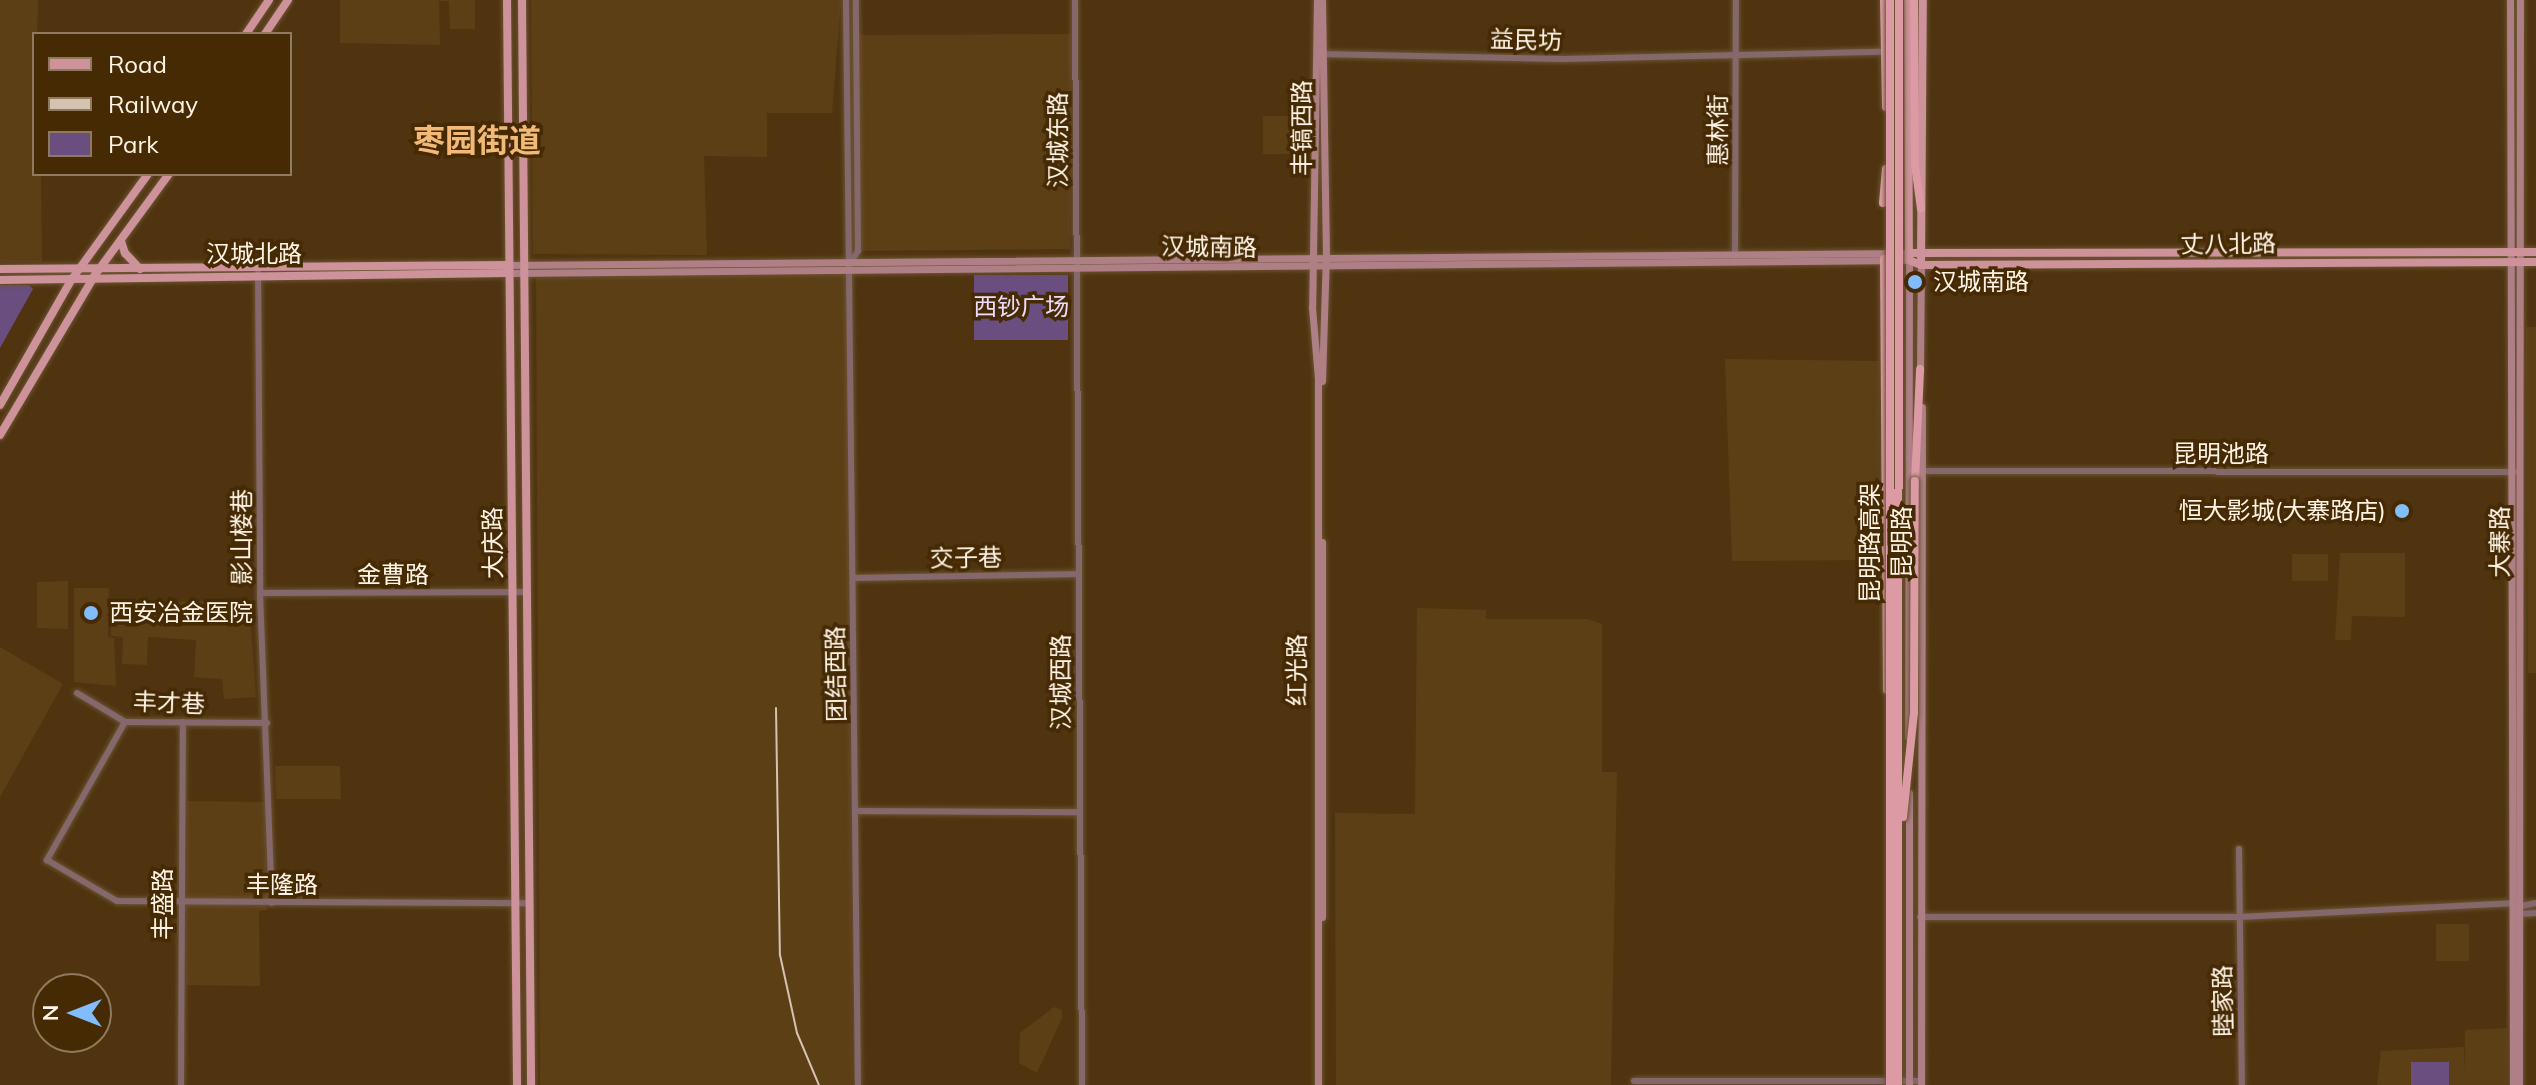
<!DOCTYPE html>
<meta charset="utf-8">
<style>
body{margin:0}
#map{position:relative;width:2536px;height:1085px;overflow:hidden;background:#503410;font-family:Mulish,"Noto Sans SC",sans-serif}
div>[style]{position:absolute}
.built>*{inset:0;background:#5d3f16}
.green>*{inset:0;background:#6a4e7f}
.roads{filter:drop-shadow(0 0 2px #6c5332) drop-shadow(0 0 2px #6c5332)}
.tertiary>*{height:6px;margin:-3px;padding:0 3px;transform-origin:3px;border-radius:3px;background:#85686c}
.secondary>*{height:7px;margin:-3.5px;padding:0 3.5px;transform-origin:3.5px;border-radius:3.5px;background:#ae8086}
.primary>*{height:8px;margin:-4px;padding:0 4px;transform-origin:4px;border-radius:4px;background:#cd929a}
.trunk>*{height:8px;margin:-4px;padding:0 4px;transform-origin:4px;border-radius:4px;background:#db9aa4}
.rail>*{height:2px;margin:-1px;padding:0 1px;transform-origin:1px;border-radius:1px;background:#d3c3b0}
.bridges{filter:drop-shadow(0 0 2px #6c5332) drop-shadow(0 0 2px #6c5332)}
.trunk-bridge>*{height:8px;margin:-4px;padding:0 4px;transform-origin:4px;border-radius:4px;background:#db9aa4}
.dots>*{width:22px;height:22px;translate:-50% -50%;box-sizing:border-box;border:4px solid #452a04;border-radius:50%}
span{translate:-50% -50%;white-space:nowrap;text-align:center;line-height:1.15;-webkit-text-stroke:7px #452a04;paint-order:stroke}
.street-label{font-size:24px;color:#fff3e6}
.poi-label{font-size:24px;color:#fff3e6}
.left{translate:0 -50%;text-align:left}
.right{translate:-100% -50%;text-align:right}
.park-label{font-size:24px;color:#ecdbfb}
.district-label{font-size:32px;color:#f3b976;font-weight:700}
.legend{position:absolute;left:32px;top:32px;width:260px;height:144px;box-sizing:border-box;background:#452a04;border:2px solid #8f7a5e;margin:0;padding:10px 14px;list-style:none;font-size:24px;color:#fff3e6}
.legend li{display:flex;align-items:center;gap:16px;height:40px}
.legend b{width:40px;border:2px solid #8f7a5e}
.north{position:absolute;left:32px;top:973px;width:80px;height:80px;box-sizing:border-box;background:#452a04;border:2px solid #8f7a5e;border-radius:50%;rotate:270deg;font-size:22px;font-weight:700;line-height:32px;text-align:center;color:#fff3e6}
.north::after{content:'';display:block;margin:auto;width:28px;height:36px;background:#80bdfa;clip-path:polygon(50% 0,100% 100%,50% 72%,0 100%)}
</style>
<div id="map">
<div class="built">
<div style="clip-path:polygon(0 0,38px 0,34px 174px,41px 174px,42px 262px,0 262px)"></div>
<div style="clip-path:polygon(340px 0,475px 0,475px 29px,450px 29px,449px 1px,439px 1px,440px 45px,340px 43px)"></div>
<div style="clip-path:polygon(531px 0,841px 0,832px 113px,767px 113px,767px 157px,704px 156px,707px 255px,533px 254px)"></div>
<div style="clip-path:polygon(1071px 34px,1070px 249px,861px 251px,859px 35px)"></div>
<div style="clip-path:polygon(1263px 116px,1305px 116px,1304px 154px,1263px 154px)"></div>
<div style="clip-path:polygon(846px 274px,852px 1085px,540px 1085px,536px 278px)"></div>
<div style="clip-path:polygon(2526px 327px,2536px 327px,2536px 673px,2528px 673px)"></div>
<div style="clip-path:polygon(1725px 359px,1879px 361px,1878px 560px,1732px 561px)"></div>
<div style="clip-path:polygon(2340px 553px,2405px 553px,2405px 617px,2352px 616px,2351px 640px,2335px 640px)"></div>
<div style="clip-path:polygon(2292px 554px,2328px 554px,2328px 581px,2292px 581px)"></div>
<div style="clip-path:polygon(68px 581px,68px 629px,37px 628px,37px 582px)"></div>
<div style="clip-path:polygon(74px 588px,109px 588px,108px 637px,114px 638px,116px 686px,74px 682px)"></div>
<div style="clip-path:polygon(205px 601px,206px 613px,250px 613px,256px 697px,224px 699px,222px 679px,194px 677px,196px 640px,148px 637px,147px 665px,122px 664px,123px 637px,111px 636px,111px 604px)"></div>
<div style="clip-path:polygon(1417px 608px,1486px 610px,1486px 619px,1587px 619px,1602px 624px,1602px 772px,1617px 772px,1611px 1085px,1336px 1085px,1335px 813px,1415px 814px)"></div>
<div style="clip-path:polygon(0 647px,63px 684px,0 797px)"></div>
<div style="clip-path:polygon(275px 766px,340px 766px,341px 799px,276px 799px)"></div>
<div style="clip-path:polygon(187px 801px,265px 802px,267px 910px,259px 911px,260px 986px,186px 985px)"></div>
<div style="clip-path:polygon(2436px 924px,2469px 924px,2469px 961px,2436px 961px)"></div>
<div style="clip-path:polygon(1054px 1007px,1062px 1010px,1062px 1018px,1037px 1073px,1019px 1063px,1020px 1033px)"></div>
<div style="clip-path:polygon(2507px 1028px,2507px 1085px,2377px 1085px,2381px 1051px,2464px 1047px,2465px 1074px,2465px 1030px)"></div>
</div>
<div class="green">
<div style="clip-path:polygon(974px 275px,1068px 275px,1068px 340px,974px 340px)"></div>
<div style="clip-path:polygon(0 285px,29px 285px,33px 289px,0 348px)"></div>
<div style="clip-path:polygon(2411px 1062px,2449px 1062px,2449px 1085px,2411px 1085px)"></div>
</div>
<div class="roads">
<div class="tertiary">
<div style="left:846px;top:0;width:1085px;rotate:89.37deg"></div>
<div style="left:1075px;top:0;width:1085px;rotate:89.63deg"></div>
<div style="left:1320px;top:54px;width:243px;rotate:1.2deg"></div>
<div style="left:1563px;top:59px;width:317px;rotate:-1.3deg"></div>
<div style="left:1735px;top:256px;width:256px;rotate:-89.8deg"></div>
<div style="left:851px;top:262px;width:13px;rotate:-58deg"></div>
<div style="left:858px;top:251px;width:251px;rotate:-90.5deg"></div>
<div style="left:258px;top:267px;width:326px;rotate:89.6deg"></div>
<div style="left:260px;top:593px;width:310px;rotate:87.8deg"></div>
<div style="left:1923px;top:471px;width:592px;rotate:0.1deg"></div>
<div style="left:854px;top:578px;width:224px;rotate:-1deg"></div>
<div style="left:260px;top:593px;width:267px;rotate:-0.2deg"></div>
<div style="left:77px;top:693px;width:56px;rotate:31.1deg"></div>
<div style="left:125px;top:722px;width:142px;rotate:0.4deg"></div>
<div style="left:125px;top:722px;width:159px;rotate:119.5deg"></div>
<div style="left:47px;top:860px;width:81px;rotate:30.4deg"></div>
<div style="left:117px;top:901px;width:412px;rotate:0.3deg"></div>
<div style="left:856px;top:811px;width:224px;rotate:0.3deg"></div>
<div style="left:2239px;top:849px;width:236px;rotate:89.3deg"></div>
<div style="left:2517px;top:907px;width:19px;rotate:-12deg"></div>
<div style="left:2517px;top:914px;width:19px;rotate:-3deg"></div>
<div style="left:1920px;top:917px;width:319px"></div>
<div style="left:2239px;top:917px;width:273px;rotate:-2.9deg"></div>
<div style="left:1634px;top:1081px;width:287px"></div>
<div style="left:181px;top:1085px;width:363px;rotate:-89.7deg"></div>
</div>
<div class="secondary">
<div style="left:1317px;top:0;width:307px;rotate:90.9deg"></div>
<div style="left:1312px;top:307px;width:71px;rotate:85.2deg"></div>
<div style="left:1318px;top:378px;width:707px;rotate:90deg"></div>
<div style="left:2510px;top:0;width:1085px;rotate:89.84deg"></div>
<div style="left:509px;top:265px;width:1400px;rotate:-0.49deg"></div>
<div style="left:509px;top:273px;width:1400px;rotate:-0.53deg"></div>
<div style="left:1909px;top:260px;width:477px;rotate:90.1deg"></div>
<div style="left:1920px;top:371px;width:106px;rotate:-89.5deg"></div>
<div style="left:1322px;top:381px;width:125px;rotate:-88.2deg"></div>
<div style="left:1326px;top:256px;width:256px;rotate:-90.9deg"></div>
<div style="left:1909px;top:793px;width:292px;rotate:90deg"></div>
<div style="left:1322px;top:917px;width:375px;rotate:-90deg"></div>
<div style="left:1921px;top:1085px;width:678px;rotate:-89.92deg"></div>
<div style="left:2519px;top:1085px;width:1085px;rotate:-89.95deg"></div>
</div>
<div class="primary">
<div style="left:507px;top:0;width:1085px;rotate:89.47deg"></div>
<div style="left:522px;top:0;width:1085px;rotate:89.52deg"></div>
<div style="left:1908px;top:0;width:260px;rotate:89.8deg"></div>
<div style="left:1909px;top:260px;width:13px;rotate:23deg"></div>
<div style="left:1921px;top:265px;width:615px;rotate:-0.28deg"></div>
<div style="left:246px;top:34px;width:41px;rotate:-55.9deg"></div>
<div style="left:265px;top:34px;width:41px;rotate:-55.9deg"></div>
<div style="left:121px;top:241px;width:13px;rotate:72deg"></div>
<div style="left:125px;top:253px;width:22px;rotate:47deg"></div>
<div style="left:1909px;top:253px;width:627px;rotate:-0.09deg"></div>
<div style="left:1921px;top:261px;width:261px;rotate:-89.6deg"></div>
<div style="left:0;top:269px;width:509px;rotate:-0.45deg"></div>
<div style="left:0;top:280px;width:509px;rotate:-0.79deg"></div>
<div style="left:0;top:405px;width:145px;rotate:-60.3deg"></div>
<div style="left:72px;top:279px;width:130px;rotate:-54.1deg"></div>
<div style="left:0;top:435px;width:186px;rotate:-59.3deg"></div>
<div style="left:95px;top:275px;width:125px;rotate:-53.8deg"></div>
</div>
<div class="trunk">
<div style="left:1884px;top:0;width:107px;rotate:88.9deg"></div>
<div style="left:1914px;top:0;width:165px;rotate:89.7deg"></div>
<div style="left:1915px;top:165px;width:44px;rotate:82.2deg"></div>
<div style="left:1883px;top:203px;width:34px;rotate:-85deg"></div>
<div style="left:1884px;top:259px;width:431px;rotate:89.6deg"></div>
<div style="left:1915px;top:481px;width:112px;rotate:-87.4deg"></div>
</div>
</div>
<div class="rail">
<div style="left:776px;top:708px;width:247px;rotate:89.1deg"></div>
<div style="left:780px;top:955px;width:80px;rotate:77.7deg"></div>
<div style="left:797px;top:1033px;width:56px;rotate:67.1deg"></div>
</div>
<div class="bridges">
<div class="trunk-bridge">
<div style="left:1890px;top:0;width:1085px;rotate:90deg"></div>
<div style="left:1903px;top:817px;width:105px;rotate:-84deg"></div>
<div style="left:1914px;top:713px;width:232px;rotate:-89.8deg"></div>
<div style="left:1898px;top:1085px;width:1085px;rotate:-89.95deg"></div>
</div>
</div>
<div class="dots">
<div style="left:1915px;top:282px;background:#80bdfa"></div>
<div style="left:2402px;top:511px;background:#80bdfa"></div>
<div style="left:91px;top:613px;background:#80bdfa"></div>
</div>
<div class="street-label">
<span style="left:1526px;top:40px;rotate:1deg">益民坊</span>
<span style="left:1302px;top:128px;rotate:-90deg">丰镐西路</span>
<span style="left:1718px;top:130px;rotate:-90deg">惠林街</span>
<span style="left:1058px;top:140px;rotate:-90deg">汉城东路</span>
<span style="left:2228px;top:244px;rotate:-1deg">丈八北路</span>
<span style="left:1209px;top:247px;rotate:1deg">汉城南路</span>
<span style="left:254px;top:254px">汉城北路</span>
<span style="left:2221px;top:454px">昆明池路</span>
<span style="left:242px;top:537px;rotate:-90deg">影山楼巷</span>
<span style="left:1902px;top:542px;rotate:-90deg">昆明路</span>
<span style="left:2500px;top:542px;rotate:-90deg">大寨路</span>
<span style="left:493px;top:543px;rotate:-91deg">大庆路</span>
<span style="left:1870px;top:543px;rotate:-90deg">昆明路高架</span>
<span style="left:966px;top:558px;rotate:-1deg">交子巷</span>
<span style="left:393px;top:575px">金曹路</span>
<span style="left:1297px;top:670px;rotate:-90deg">红光路</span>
<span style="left:836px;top:674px;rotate:-91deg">团结西路</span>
<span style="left:1061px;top:682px;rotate:-90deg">汉城西路</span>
<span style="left:169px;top:703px;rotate:2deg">丰才巷</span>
<span style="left:282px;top:885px">丰隆路</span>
<span style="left:163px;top:904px;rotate:-90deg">丰盛路</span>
<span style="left:2223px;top:1001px;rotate:-91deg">睦家路</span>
</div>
<div class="poi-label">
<span class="left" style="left:1933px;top:282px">汉城南路</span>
<span class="right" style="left:2386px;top:511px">恒大影城(大寨路店)</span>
<span class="left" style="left:109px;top:613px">西安冶金医院</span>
</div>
<div class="park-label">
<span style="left:1021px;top:307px">西钞广场</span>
</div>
<div class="district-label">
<span style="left:477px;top:140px">枣园街道</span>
</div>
<ul class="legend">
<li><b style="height:10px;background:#cd929a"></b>Road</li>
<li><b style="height:10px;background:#d3c3b0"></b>Railway</li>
<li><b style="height:22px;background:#6a4e7f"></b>Park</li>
</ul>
<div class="north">N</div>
</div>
